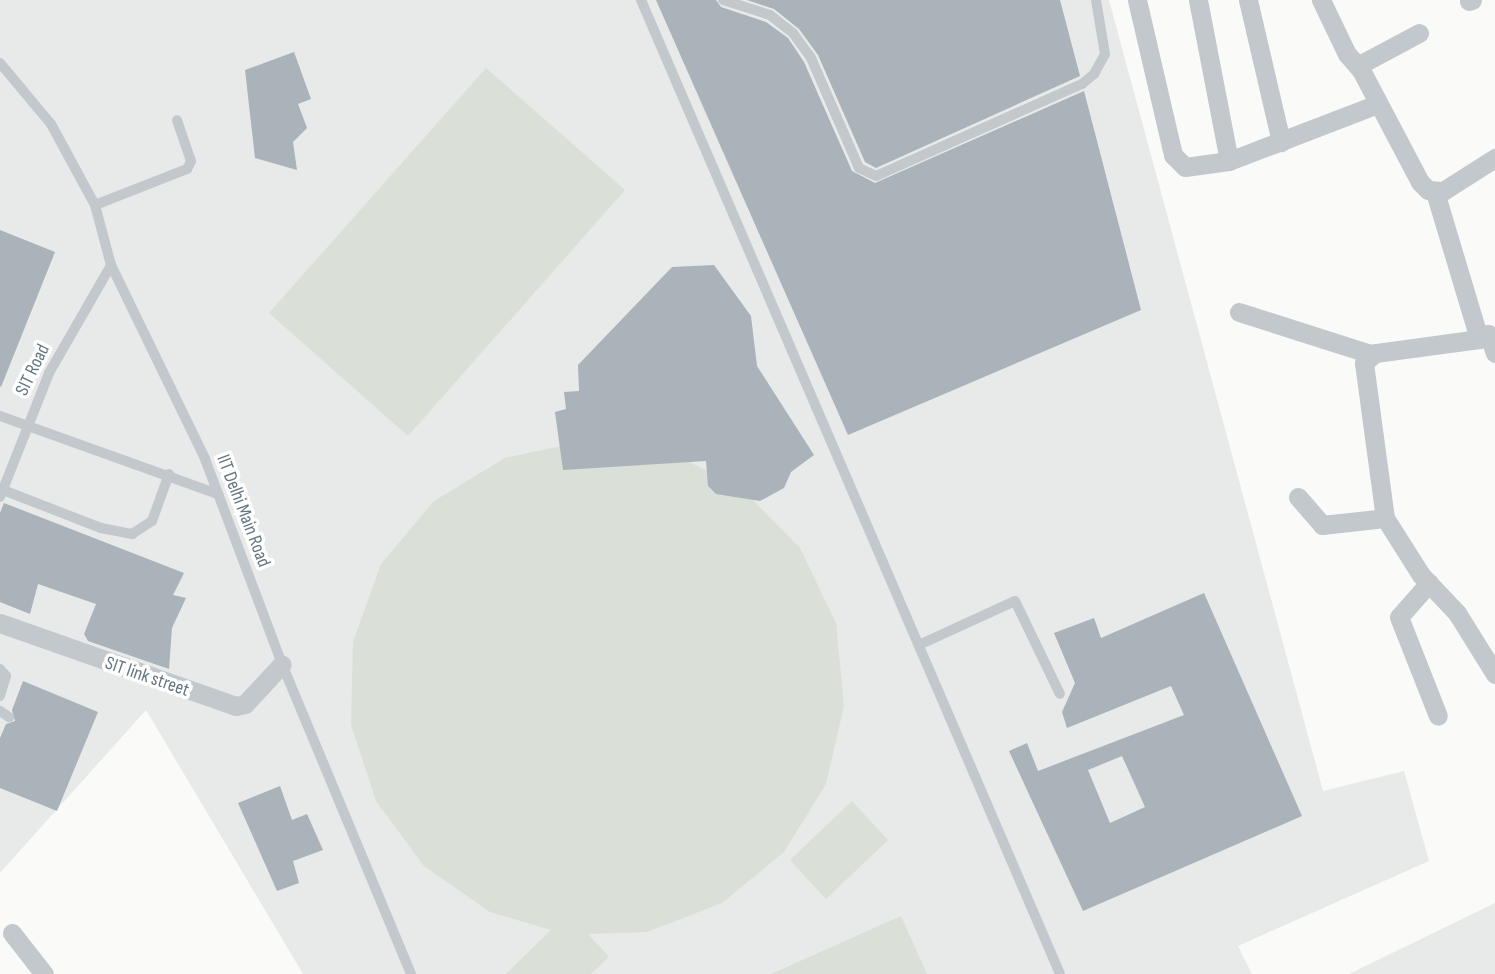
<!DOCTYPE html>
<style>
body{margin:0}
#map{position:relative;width:1495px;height:974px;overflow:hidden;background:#fafaf8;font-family:"Sofia Sans Condensed",sans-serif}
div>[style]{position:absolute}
.built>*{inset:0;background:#e8e9e9}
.green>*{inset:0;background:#dadfd7}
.building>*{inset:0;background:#aab3b9}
.lane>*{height:10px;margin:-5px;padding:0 5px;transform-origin:5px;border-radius:5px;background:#c3c8cc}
.street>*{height:19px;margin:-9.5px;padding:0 9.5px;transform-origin:9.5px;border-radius:9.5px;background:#c3c8cc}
span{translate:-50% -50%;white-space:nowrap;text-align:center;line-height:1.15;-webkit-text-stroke:7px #fff;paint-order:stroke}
.street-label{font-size:19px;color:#657683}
</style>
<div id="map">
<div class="built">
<div style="clip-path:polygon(0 0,1109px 0,1323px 791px,1404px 771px,1429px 861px,1238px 946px,1252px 974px,303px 974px,146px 710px,0 873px)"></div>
<div style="clip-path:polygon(1495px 903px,1495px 974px,1349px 974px)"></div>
</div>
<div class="green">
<div style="clip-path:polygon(486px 68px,625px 190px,408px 436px,269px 313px)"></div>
<div style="clip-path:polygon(586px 441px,668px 451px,742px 489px,800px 548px,836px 623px,844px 706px,826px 784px,784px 852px,722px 903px,647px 932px,588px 934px,609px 957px,591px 974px,506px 974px,551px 930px,490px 912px,424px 866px,376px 801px,351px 725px,353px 642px,381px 564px,434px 501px,505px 458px)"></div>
<div style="clip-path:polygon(852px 801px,888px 840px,826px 899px,790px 860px)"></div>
<div style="clip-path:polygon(901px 916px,927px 974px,771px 974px)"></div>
</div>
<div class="building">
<div style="clip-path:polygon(656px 0,716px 0,721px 7px,766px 22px,788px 38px,804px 62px,852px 171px,875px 183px,1084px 91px,1141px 310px,848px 435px)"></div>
<div style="clip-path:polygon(747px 0,1060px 0,1080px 76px,876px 168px,865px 162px,818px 55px,799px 29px,774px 9px)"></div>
<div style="clip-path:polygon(294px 52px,311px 99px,298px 104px,307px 128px,293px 142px,297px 170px,255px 158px,245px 70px)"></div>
<div style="clip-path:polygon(0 230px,55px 252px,1px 387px,0 386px)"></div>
<div style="clip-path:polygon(714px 265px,751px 316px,757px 366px,814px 455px,791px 472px,784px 488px,760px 501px,716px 494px,708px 486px,706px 461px,563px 470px,555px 412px,566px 409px,564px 392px,579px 391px,578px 365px,672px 267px)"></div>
<div style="clip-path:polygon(4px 503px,184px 573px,173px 595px,186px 598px,172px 628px,169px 669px,88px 641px,84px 634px,96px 604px,38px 584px,30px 614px,0 602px,0 513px)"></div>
<div style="clip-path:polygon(evenodd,1204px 593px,1302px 816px,1083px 911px,1009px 751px,1027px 743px,1038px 771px,1184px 715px,1171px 686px,1067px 728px,1062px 712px,1075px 683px,1054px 633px,1094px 618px,1101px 638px,1204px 593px,1122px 756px,1145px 807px,1110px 823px,1088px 770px,1122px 756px)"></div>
<div style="clip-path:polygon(23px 681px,98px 712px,57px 811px,0 788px,0 738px,6px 724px,15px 721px,12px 710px)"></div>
<div style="clip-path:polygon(280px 786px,292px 820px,307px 814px,323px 850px,293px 861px,299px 883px,277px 891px,238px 803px)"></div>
</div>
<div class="lane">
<div style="left:641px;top:0;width:1060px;rotate:66.72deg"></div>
<div style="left:723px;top:0;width:49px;rotate:17.7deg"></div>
<div style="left:770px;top:15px;width:29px;rotate:38deg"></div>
<div style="left:793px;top:33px;width:31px;rotate:54deg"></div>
<div style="left:811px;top:58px;width:120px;rotate:66.4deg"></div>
<div style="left:859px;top:168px;width:19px;rotate:25deg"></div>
<div style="left:876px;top:176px;width:226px;rotate:-24.1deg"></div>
<div style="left:1082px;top:84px;width:16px;rotate:-40deg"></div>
<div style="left:1094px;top:74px;width:23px;rotate:-61deg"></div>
<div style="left:1105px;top:54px;width:55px;rotate:-99.5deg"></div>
<div style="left:0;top:63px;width:80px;rotate:50.1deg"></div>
<div style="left:51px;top:124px;width:92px;rotate:61.5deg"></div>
<div style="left:95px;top:205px;width:62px;rotate:75.1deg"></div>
<div style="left:111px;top:265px;width:216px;rotate:64.1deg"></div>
<div style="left:205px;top:459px;width:219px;rotate:69.4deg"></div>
<div style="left:282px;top:664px;width:336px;rotate:67.4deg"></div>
<div style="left:95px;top:205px;width:99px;rotate:-21.4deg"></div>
<div style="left:187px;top:169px;width:9px;rotate:-63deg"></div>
<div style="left:191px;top:161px;width:43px;rotate:-108.9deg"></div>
<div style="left:0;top:416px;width:232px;rotate:19.7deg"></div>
<div style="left:3px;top:490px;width:105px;rotate:21.2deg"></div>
<div style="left:101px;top:528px;width:32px;rotate:11deg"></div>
<div style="left:132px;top:534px;width:24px;rotate:-33deg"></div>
<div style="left:152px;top:521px;width:50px;rotate:-70.1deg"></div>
<div style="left:0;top:497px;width:133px;rotate:-68.4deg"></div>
<div style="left:49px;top:373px;width:125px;rotate:-60.1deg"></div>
<div style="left:921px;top:644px;width:103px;rotate:-24.6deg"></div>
<div style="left:1015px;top:601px;width:103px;rotate:64.2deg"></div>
<div style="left:0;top:669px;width:9px;rotate:49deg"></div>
<div style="left:6px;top:676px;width:21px;rotate:107deg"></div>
<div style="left:0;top:711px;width:11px;rotate:34deg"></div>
</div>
<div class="street">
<div style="left:1137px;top:0;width:159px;rotate:76.9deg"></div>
<div style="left:1173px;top:155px;width:17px;rotate:45deg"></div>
<div style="left:1185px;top:167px;width:44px;rotate:-7.8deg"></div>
<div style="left:1229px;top:161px;width:156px;rotate:-21deg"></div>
<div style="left:1198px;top:0;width:164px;rotate:79.1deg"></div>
<div style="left:1248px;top:0;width:146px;rotate:76.9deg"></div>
<div style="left:1321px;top:0;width:60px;rotate:64.3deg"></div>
<div style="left:1347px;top:54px;width:21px;rotate:49deg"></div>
<div style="left:1469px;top:1px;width:3px;rotate:-18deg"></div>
<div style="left:1419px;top:33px;width:64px;rotate:151.8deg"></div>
<div style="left:1363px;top:63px;width:7px;rotate:106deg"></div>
<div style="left:1361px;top:70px;width:127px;rotate:62.2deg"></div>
<div style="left:1420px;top:182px;width:11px;rotate:45deg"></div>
<div style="left:1428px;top:190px;width:15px;rotate:4deg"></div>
<div style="left:1443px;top:191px;width:62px;rotate:-32.4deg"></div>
<div style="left:1435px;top:192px;width:153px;rotate:73.3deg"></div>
<div style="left:1239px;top:312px;width:139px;rotate:17.7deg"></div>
<div style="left:1495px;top:353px;width:20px;rotate:-110deg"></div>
<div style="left:1488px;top:334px;width:10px;rotate:151deg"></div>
<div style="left:1479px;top:339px;width:105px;rotate:172.3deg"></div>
<div style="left:1375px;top:353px;width:15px;rotate:138deg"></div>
<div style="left:1364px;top:363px;width:156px;rotate:82.3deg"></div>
<div style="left:1385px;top:518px;width:67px;rotate:57.7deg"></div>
<div style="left:1421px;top:575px;width:52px;rotate:46.5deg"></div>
<div style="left:1457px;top:613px;width:72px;rotate:58.1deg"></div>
<div style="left:1298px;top:497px;width:37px;rotate:49deg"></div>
<div style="left:1322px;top:525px;width:63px;rotate:-6.3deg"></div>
<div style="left:1429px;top:583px;width:45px;rotate:131.4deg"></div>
<div style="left:1399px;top:617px;width:106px;rotate:68.5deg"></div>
<div style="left:0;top:623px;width:250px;rotate:19.4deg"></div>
<div style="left:236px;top:706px;width:9px;rotate:-13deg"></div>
<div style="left:245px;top:704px;width:54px;rotate:-47.2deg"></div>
<div style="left:12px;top:933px;width:52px;rotate:52deg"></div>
</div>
<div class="street-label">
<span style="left:33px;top:370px;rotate:-64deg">SIT Road</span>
<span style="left:243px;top:511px;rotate:69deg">IIT Delhi Main Road</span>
<span style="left:147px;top:677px;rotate:19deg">SIT link street</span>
</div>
</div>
